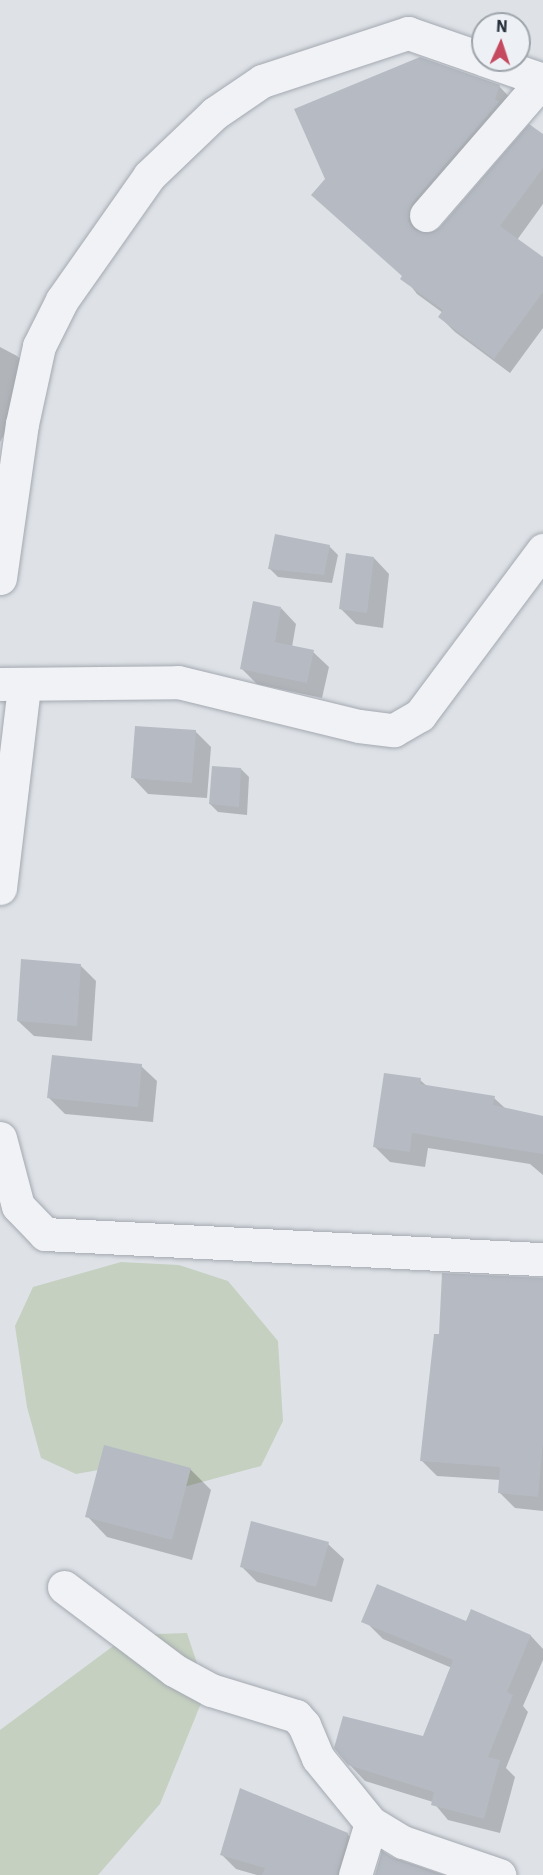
<!DOCTYPE html>
<style>
body{margin:0}
#map{position:relative;width:543px;height:1875px;overflow:hidden;background:#dee2e7;font-family:"IBM Plex Sans",sans-serif}
div>[style]{position:absolute}
.green>*{inset:0;background:#c5d0c0}
.shadow>*{inset:0;background:#0003}
.building>*{inset:0;background:#b6bbc3}
.roads{filter:drop-shadow(0 0 2px #a4a9b1) drop-shadow(0 0 2px #a4a9b1)}
.minor>*{height:33px;margin:-16.5px;padding:0 16.5px;transform-origin:16.5px;border-radius:16.5px;background:#f1f2f5}
span{translate:-50% -50%;white-space:nowrap;text-align:center;line-height:1.15;-webkit-text-stroke:4.5px #edf1f5;paint-order:stroke}
.north{position:absolute;left:471px;top:12px;width:60px;height:60px;box-sizing:border-box;background:#edf1f5;border:2px solid #9ea4ab;border-radius:50%;rotate:3deg;font-size:16px;font-weight:700;line-height:24px;text-align:center;color:#28303d}
.north::after{content:'';display:block;margin:auto;width:21px;height:27px;background:#c54a60;clip-path:polygon(50% 0,100% 100%,50% 72%,0 100%)}
</style>
<div id="map">
<div class="green">
<div style="clip-path:polygon(121px 1262px,179px 1265px,228px 1281px,278px 1341px,283px 1421px,261px 1466px,180px 1488px,127px 1465px,76px 1474px,41px 1458px,27px 1407px,15px 1326px,33px 1287px)"></div>
<div style="clip-path:polygon(187px 1633px,206px 1691px,160px 1804px,98px 1875px,0 1875px,0 1730px,128px 1635px)"></div>
</div>
<div class="shadow">
<div style="clip-path:polygon(499px 86px,514px 102px,426px 219px,424px 234px,441px 229px,543px 136px,543px 204px,517px 240px,543px 259px,543px 328px,510px 373px,455px 332px,440px 317px,443px 313px,417px 294px,404px 277px,313px 195px)"></div>
<div style="clip-path:polygon(0 347px,17px 356px,33px 371px,30px 386px,0 442px)"></div>
<div style="clip-path:polygon(329px 546px,338px 555px,332px 583px,278px 577px,270px 569px)"></div>
<div style="clip-path:polygon(374px 558px,389px 574px,383px 628px,356px 624px,340px 608px)"></div>
<div style="clip-path:polygon(281px 608px,296px 624px,292px 647px,313px 652px,329px 667px,322px 698px,257px 684px,241px 668px)"></div>
<div style="clip-path:polygon(195px 731px,211px 747px,207px 798px,148px 794px,133px 778px)"></div>
<div style="clip-path:polygon(241px 769px,249px 777px,247px 815px,218px 812px,210px 804px)"></div>
<div style="clip-path:polygon(81px 966px,96px 981px,92px 1041px,34px 1036px,18px 1021px)"></div>
<div style="clip-path:polygon(141px 1066px,157px 1081px,153px 1122px,65px 1114px,49px 1098px)"></div>
<div style="clip-path:polygon(420px 1080px,428px 1087px,494px 1098px,506px 1109px,543px 1117px,543px 1175px,530px 1164px,428px 1148px,425px 1167px,390px 1162px,374px 1146px)"></div>
<div style="clip-path:polygon(543px 1279px,543px 1511px,515px 1508px,499px 1492px,500px 1480px,437px 1476px,421px 1460px,440px 1336px)"></div>
<div style="clip-path:polygon(190px 1469px,211px 1490px,192px 1560px,107px 1537px,87px 1516px)"></div>
<div style="clip-path:polygon(328px 1544px,344px 1559px,332px 1602px,257px 1582px,241px 1566px)"></div>
<div style="clip-path:polygon(472px 1611px,531px 1636px,543px 1649px,543px 1660px,523px 1706px,528px 1712px,506px 1768px,515px 1777px,500px 1833px,448px 1820px,433px 1802px,365px 1781px,349px 1764px,424px 1738px,452px 1668px,383px 1639px,367px 1623px,467px 1623px)"></div>
<div style="clip-path:polygon(347px 1834px,361px 1848px,351px 1875px,257px 1875px,236px 1869px,222px 1855px)"></div>
<div style="clip-path:polygon(388px 1856px,444px 1875px,383px 1875px)"></div>
</div>
<div class="building">
<div style="clip-path:polygon(420px 57px,500px 85px,495px 99px,499px 102px,412px 203px,408px 221px,414px 230px,432px 233px,440px 227px,529px 124px,543px 134px,543px 168px,500px 226px,543px 257px,543px 292px,494px 359px,438px 317px,443px 310px,400px 279px,402px 276px,311px 195px,325px 179px,294px 109px)"></div>
<div style="clip-path:polygon(275px 534px,330px 545px,324px 575px,268px 569px)"></div>
<div style="clip-path:polygon(346px 553px,374px 557px,367px 613px,339px 609px)"></div>
<div style="clip-path:polygon(253px 601px,281px 607px,275px 642px,314px 650px,307px 683px,240px 669px)"></div>
<div style="clip-path:polygon(135px 726px,196px 730px,192px 783px,131px 778px)"></div>
<div style="clip-path:polygon(212px 766px,241px 768px,239px 807px,209px 804px)"></div>
<div style="clip-path:polygon(21px 959px,81px 964px,77px 1026px,17px 1021px)"></div>
<div style="clip-path:polygon(52px 1055px,142px 1064px,138px 1107px,47px 1098px)"></div>
<div style="clip-path:polygon(384px 1073px,421px 1078px,420px 1084px,495px 1096px,493px 1105px,543px 1116px,543px 1154px,412px 1133px,410px 1152px,373px 1147px)"></div>
<div style="clip-path:polygon(442px 1273px,543px 1278px,543px 1443px,538px 1497px,498px 1493px,500px 1467px,420px 1461px,434px 1334px,439px 1334px)"></div>
<div style="clip-path:polygon(104px 1445px,191px 1468px,172px 1540px,85px 1517px)"></div>
<div style="clip-path:polygon(251px 1521px,329px 1542px,316px 1587px,240px 1567px)"></div>
<div style="clip-path:polygon(377px 1584px,466px 1621px,471px 1609px,531px 1635px,507px 1692px,513px 1695px,488px 1757px,500px 1760px,484px 1819px,431px 1805px,434px 1792px,348px 1765px,334px 1748px,343px 1716px,423px 1736px,453px 1660px,361px 1622px)"></div>
<div style="clip-path:polygon(240px 1788px,348px 1833px,337px 1875px,262px 1875px,265px 1868px,220px 1855px)"></div>
<div style="clip-path:polygon(382px 1851px,397px 1860px,441px 1875px,375px 1875px)"></div>
</div>
<div class="roads">
<div class="minor">
<div style="left:485px;top:60px;width:61px;rotate:19deg"></div>
<div style="left:426px;top:215px;width:179px;rotate:-49.1deg"></div>
<div style="left:0;top:578px;width:156px;rotate:-81.9deg"></div>
<div style="left:22px;top:424px;width:80px;rotate:-77.7deg"></div>
<div style="left:39px;top:346px;width:51px;rotate:-63.4deg"></div>
<div style="left:62px;top:300px;width:151px;rotate:-54.9deg"></div>
<div style="left:149px;top:176px;width:91px;rotate:-43.7deg"></div>
<div style="left:215px;top:113px;width:57px;rotate:-34.2deg"></div>
<div style="left:262px;top:81px;width:154px;rotate:-18.2deg"></div>
<div style="left:408px;top:33px;width:79px;rotate:19.1deg"></div>
<div style="left:0;top:684px;width:178px;rotate:-0.6deg"></div>
<div style="left:178px;top:682px;width:186px;rotate:13.7deg"></div>
<div style="left:359px;top:726px;width:35px;rotate:7deg"></div>
<div style="left:394px;top:730px;width:30px;rotate:-30deg"></div>
<div style="left:420px;top:715px;width:206px;rotate:-53.3deg"></div>
<div style="left:0;top:888px;width:202px;rotate:-83.2deg"></div>
<div style="left:0;top:1138px;width:70px;rotate:75.2deg"></div>
<div style="left:18px;top:1206px;width:39px;rotate:46deg"></div>
<div style="left:45px;top:1234px;width:499px;rotate:2.9deg"></div>
<div style="left:64px;top:1587px;width:138px;rotate:37deg"></div>
<div style="left:174px;top:1670px;width:42px;rotate:28.4deg"></div>
<div style="left:211px;top:1690px;width:89px;rotate:17deg"></div>
<div style="left:296px;top:1716px;width:12px;rotate:48deg"></div>
<div style="left:304px;top:1725px;width:36px;rotate:67deg"></div>
<div style="left:318px;top:1758px;width:84px;rotate:50.8deg"></div>
<div style="left:371px;top:1823px;width:37px;rotate:31deg"></div>
<div style="left:403px;top:1842px;width:102px;rotate:19deg"></div>
<div style="left:355px;top:1875px;width:54px;rotate:-72.9deg"></div>
</div>
</div>
<div class="north">N</div>
</div>
